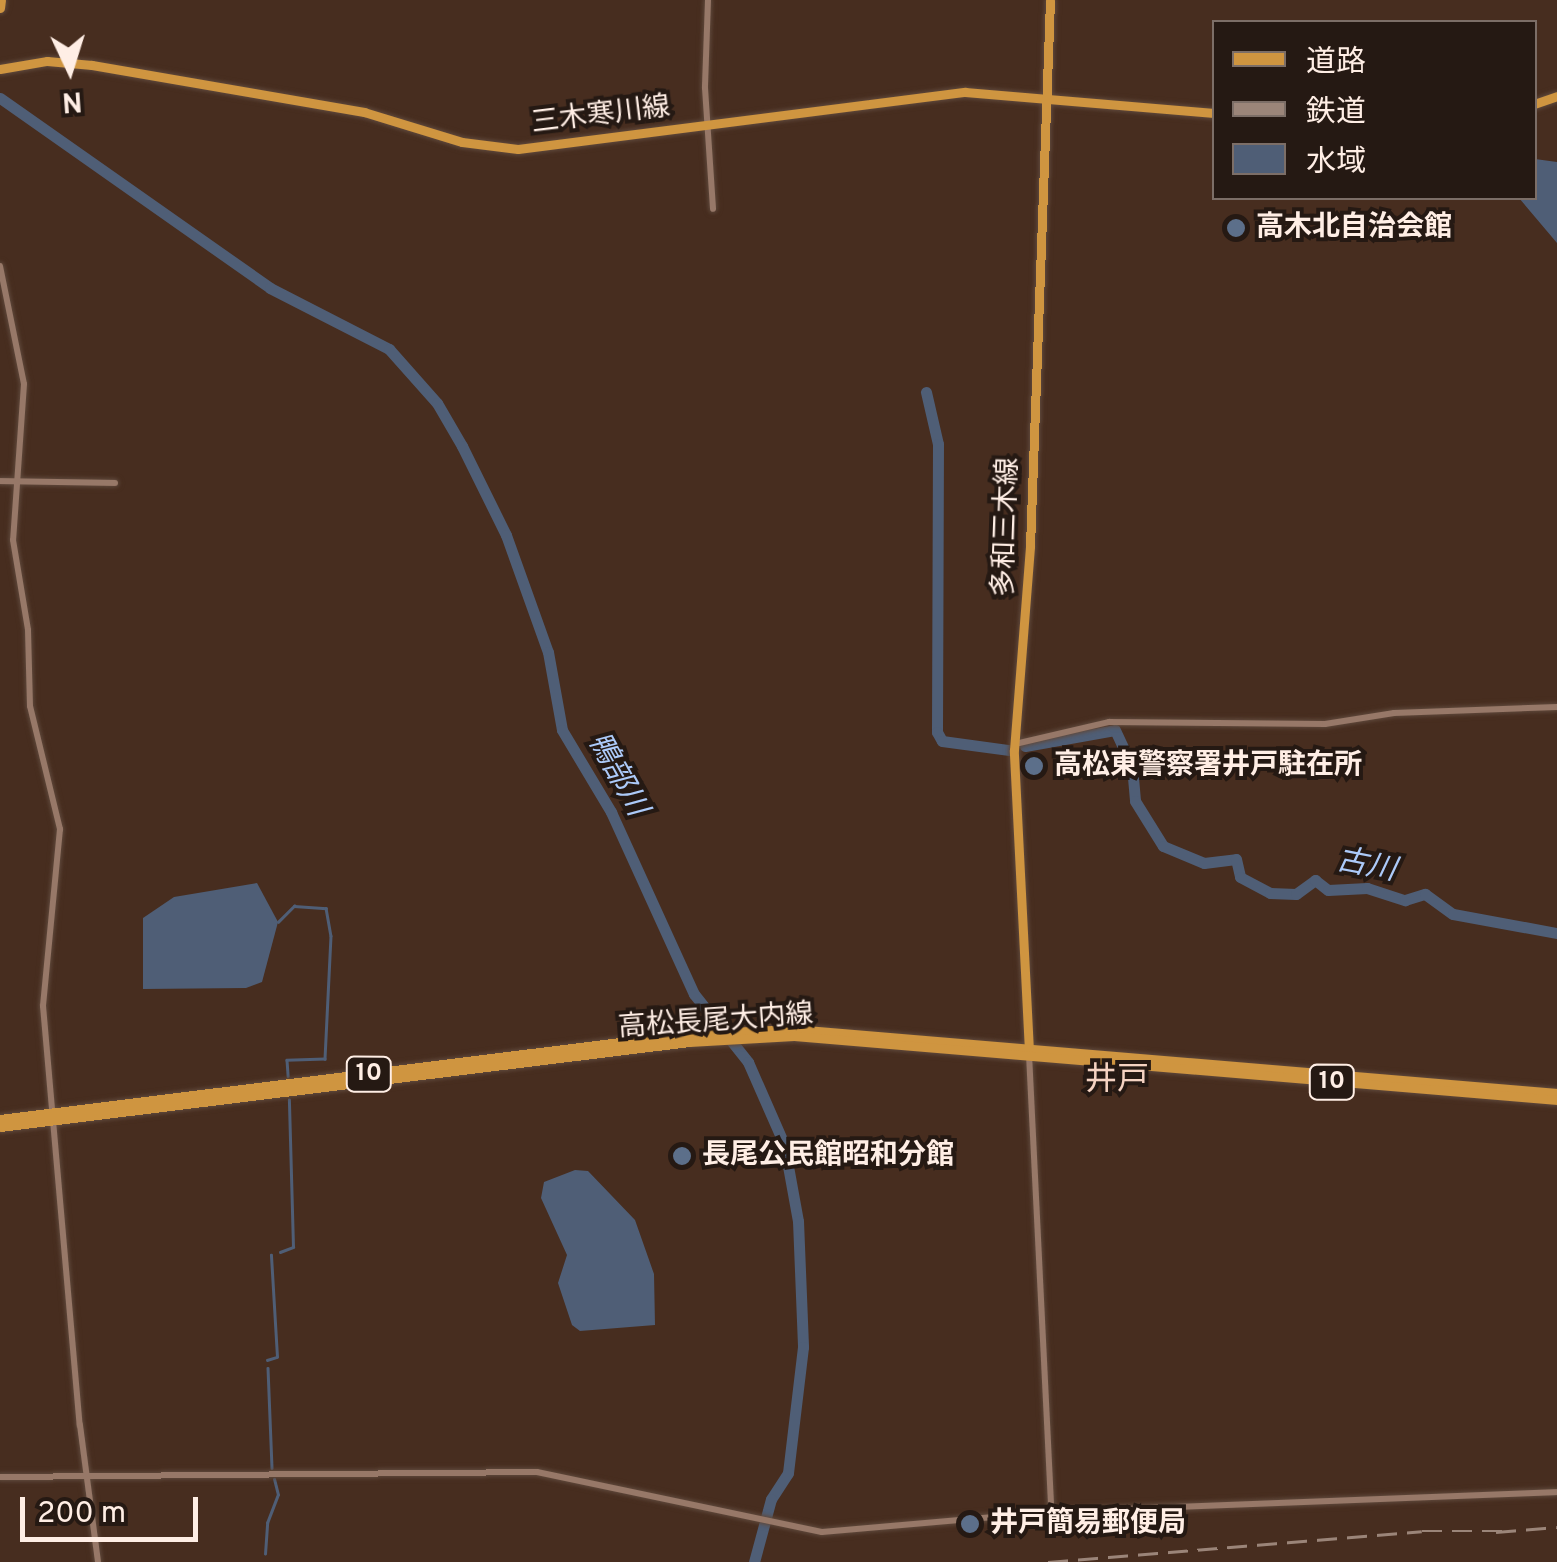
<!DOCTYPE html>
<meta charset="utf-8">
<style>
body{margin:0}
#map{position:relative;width:1557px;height:1562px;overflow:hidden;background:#472d1f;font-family:Overpass,"Noto Sans JP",sans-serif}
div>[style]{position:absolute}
.water>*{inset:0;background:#4f5e76}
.stream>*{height:2.5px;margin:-1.25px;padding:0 1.25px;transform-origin:1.25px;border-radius:1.25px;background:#4f5e76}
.river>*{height:11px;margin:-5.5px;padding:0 5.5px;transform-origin:5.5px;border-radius:5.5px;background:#4f5e76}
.roads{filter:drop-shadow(0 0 2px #5f493c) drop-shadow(0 0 2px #5f493c)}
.minor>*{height:6px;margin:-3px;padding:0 3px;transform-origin:3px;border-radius:3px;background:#977868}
.major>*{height:9px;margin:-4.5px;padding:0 4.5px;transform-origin:4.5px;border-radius:4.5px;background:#cf9540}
.rail>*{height:2.5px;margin-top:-1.25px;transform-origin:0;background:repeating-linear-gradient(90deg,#9b8579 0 20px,transparent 0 30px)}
.dots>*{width:28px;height:28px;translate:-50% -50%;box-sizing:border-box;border:5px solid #251913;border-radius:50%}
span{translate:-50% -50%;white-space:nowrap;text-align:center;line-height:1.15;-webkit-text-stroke:8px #251913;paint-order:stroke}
.shield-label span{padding:2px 8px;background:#251913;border:2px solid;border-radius:8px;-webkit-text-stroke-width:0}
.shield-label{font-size:25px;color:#ffeee5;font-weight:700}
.street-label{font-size:28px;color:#ffeee5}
.poi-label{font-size:28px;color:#ffeee5;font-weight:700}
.left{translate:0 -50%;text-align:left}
.water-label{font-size:30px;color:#accaf9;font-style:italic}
.quarter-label{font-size:32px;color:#f5d3c2}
.legend{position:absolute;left:1212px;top:20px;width:325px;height:180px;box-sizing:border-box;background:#251913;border:2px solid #7c6e67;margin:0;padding:12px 18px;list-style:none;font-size:30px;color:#ffeee5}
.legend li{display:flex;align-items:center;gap:20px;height:50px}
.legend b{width:50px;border:2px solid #7c6e67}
.north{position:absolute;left:20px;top:20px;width:100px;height:100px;-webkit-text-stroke:8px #251913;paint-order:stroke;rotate:176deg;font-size:28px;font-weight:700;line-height:40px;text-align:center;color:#ffeee5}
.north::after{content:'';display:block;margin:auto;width:35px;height:45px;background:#ffeee5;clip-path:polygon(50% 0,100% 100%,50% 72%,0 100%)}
.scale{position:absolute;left:20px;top:1497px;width:178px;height:45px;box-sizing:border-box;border:5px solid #ffeee5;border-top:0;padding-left:12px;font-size:30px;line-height:35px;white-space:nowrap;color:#ffeee5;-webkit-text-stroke:8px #251913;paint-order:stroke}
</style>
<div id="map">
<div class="water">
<div style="clip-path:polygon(1535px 159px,1557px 162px,1557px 243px,1519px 198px,1534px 198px)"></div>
<div style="clip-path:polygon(257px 883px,278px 922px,262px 982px,246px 988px,143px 989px,143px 918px,174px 897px)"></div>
<div style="clip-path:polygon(575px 1170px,588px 1171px,635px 1220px,654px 1274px,655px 1325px,580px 1331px,572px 1325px,558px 1283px,567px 1255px,541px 1198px,544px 1182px)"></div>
</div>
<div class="stream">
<div style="left:278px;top:922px;width:23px;rotate:-45deg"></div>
<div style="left:294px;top:906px;width:32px;rotate:4deg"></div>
<div style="left:326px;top:908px;width:28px;rotate:80deg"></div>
<div style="left:331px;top:936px;width:123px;rotate:92.8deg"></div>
<div style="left:325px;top:1059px;width:38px;rotate:178deg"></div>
<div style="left:287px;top:1060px;width:16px;rotate:86deg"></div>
<div style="left:280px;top:1252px;width:14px;rotate:-21deg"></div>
<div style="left:293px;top:1247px;width:147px;rotate:-91.6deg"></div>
<div style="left:267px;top:1360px;width:10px;rotate:-17deg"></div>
<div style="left:277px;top:1357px;width:102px;rotate:-93.4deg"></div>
<div style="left:268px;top:1368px;width:100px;rotate:87.7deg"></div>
<div style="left:265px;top:1554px;width:31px;rotate:-86deg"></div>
<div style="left:267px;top:1523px;width:30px;rotate:-69deg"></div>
<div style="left:278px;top:1495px;width:16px;rotate:-104deg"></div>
</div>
<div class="river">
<div style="left:0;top:98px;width:330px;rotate:35.1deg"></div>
<div style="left:270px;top:288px;width:134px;rotate:27.1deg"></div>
<div style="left:389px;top:349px;width:72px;rotate:48.4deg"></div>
<div style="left:437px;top:403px;width:50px;rotate:59.8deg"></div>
<div style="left:462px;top:446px;width:99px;rotate:63.7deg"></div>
<div style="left:506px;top:535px;width:124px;rotate:70.3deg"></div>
<div style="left:548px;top:652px;width:79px;rotate:79.8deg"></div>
<div style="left:562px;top:730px;width:96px;rotate:59.1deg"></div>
<div style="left:611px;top:812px;width:200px;rotate:65.5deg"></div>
<div style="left:694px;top:994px;width:87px;rotate:51.5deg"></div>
<div style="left:748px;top:1062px;width:90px;rotate:66.3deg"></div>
<div style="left:784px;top:1144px;width:78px;rotate:79.7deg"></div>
<div style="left:798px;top:1221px;width:126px;rotate:87.7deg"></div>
<div style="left:803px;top:1347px;width:127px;rotate:96.8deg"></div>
<div style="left:788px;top:1473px;width:31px;rotate:123deg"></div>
<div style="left:771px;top:1499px;width:65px;rotate:105.1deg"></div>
<div style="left:926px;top:392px;width:53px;rotate:77deg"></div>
<div style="left:938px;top:444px;width:288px;rotate:90.2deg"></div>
<div style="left:937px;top:732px;width:10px;rotate:61deg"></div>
<div style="left:942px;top:741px;width:68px;rotate:7.7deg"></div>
<div style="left:1025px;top:746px;width:91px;rotate:-10.1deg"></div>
<div style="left:1115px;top:730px;width:40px;rotate:65deg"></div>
<div style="left:1132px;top:766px;width:35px;rotate:85deg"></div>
<div style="left:1135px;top:801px;width:53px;rotate:58.1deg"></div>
<div style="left:1163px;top:846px;width:44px;rotate:22.5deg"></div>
<div style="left:1204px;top:863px;width:32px;rotate:-7deg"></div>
<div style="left:1236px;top:859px;width:18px;rotate:77deg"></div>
<div style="left:1240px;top:877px;width:34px;rotate:28deg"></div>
<div style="left:1270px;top:893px;width:26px;rotate:2deg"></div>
<div style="left:1296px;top:894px;width:24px;rotate:-36deg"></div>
<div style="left:1315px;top:880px;width:16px;rotate:38deg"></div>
<div style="left:1328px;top:890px;width:39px;rotate:-3deg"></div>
<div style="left:1367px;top:888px;width:40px;rotate:18deg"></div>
<div style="left:1405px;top:900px;width:21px;rotate:-17deg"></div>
<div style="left:1425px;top:894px;width:34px;rotate:36deg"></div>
<div style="left:1453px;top:914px;width:106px;rotate:10.4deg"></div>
</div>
<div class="roads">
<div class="minor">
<div style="left:708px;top:0;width:88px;rotate:92deg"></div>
<div style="left:705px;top:88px;width:121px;rotate:86.2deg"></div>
<div style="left:0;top:266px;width:120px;rotate:78.5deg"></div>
<div style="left:24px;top:384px;width:156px;rotate:94deg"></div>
<div style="left:13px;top:540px;width:91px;rotate:80.5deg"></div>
<div style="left:28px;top:630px;width:76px;rotate:88.5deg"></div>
<div style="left:30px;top:706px;width:127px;rotate:76.3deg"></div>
<div style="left:60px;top:829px;width:178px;rotate:95.5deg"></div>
<div style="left:43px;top:1006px;width:421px;rotate:85deg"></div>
<div style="left:80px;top:1425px;width:138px;rotate:82.5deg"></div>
<div style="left:0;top:481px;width:115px;rotate:1deg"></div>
<div style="left:1015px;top:744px;width:97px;rotate:-13.2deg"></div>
<div style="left:1109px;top:722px;width:216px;rotate:0.5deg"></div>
<div style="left:1325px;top:724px;width:70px;rotate:-9.1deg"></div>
<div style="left:1394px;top:713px;width:163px;rotate:-2.1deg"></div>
<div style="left:1029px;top:1054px;width:459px;rotate:87.2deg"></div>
<div style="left:0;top:1477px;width:537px;rotate:-0.53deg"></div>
<div style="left:537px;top:1472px;width:291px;rotate:11.9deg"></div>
<div style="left:822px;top:1532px;width:230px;rotate:-5deg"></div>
<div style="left:1051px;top:1512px;width:506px;rotate:-2.26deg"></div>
</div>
<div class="major">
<div style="left:0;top:8px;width:8px;rotate:-83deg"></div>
<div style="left:0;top:69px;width:48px;rotate:-9.7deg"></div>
<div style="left:47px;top:61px;width:45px;rotate:5.1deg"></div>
<div style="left:92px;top:65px;width:276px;rotate:9.8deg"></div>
<div style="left:364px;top:112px;width:102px;rotate:17deg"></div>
<div style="left:462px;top:142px;width:56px;rotate:7.1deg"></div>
<div style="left:518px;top:149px;width:451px;rotate:-7.3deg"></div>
<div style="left:965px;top:92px;width:250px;rotate:4.8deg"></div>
<div style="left:1534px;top:104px;width:24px;rotate:-19deg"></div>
<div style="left:1029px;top:1051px;width:301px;rotate:-92.9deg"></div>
<div style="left:1014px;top:750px;width:205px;rotate:-85.5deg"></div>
<div style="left:1030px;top:546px;width:546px;rotate:-87.9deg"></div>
<div style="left:0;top:1119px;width:689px;rotate:-7.08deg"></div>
<div style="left:684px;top:1034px;width:110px;rotate:-2.6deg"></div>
<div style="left:794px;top:1029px;width:766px;rotate:4.79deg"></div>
<div style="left:0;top:1127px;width:694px;rotate:-7.03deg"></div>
<div style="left:689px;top:1042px;width:105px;rotate:-3.3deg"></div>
<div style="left:794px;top:1036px;width:766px;rotate:4.79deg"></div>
</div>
</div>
<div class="rail">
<div style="left:1496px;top:1532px;width:61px;rotate:-4.7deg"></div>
<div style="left:1048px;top:1562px;width:375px;rotate:-4.7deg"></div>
<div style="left:1422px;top:1531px;width:86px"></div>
</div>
<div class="dots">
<div style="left:1236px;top:228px;background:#5c6f8a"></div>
<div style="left:1034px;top:766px;background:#5c6f8a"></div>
<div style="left:682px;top:1156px;background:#5c6f8a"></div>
<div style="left:970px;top:1524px;background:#5c6f8a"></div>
</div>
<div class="shield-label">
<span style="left:369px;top:1074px">10</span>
<span style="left:1332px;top:1082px">10</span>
</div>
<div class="street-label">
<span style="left:601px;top:116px;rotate:-7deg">三木寒川線</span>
<span style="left:1007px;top:527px;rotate:-88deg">多和三木線</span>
<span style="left:716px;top:1022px;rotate:-4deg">高松長尾大内線</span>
</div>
<div class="poi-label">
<span class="left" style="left:1256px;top:228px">高木北自治会館</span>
<span class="left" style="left:1054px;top:766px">高松東警察署井戸駐在所</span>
<span class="left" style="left:702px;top:1156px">長尾公民館昭和分館</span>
<span class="left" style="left:990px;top:1524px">井戸簡易郵便局</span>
</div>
<div class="water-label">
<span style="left:616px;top:775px;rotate:61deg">鴨部川</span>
<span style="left:1366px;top:867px;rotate:11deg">古川</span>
</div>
<div class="quarter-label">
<span style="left:1117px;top:1081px">井戸</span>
</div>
<ul class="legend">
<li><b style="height:12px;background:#cf9540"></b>道路</li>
<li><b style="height:12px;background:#9b8579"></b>鉄道</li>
<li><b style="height:28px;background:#4f5e76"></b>水域</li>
</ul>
<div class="north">N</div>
<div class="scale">200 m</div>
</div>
